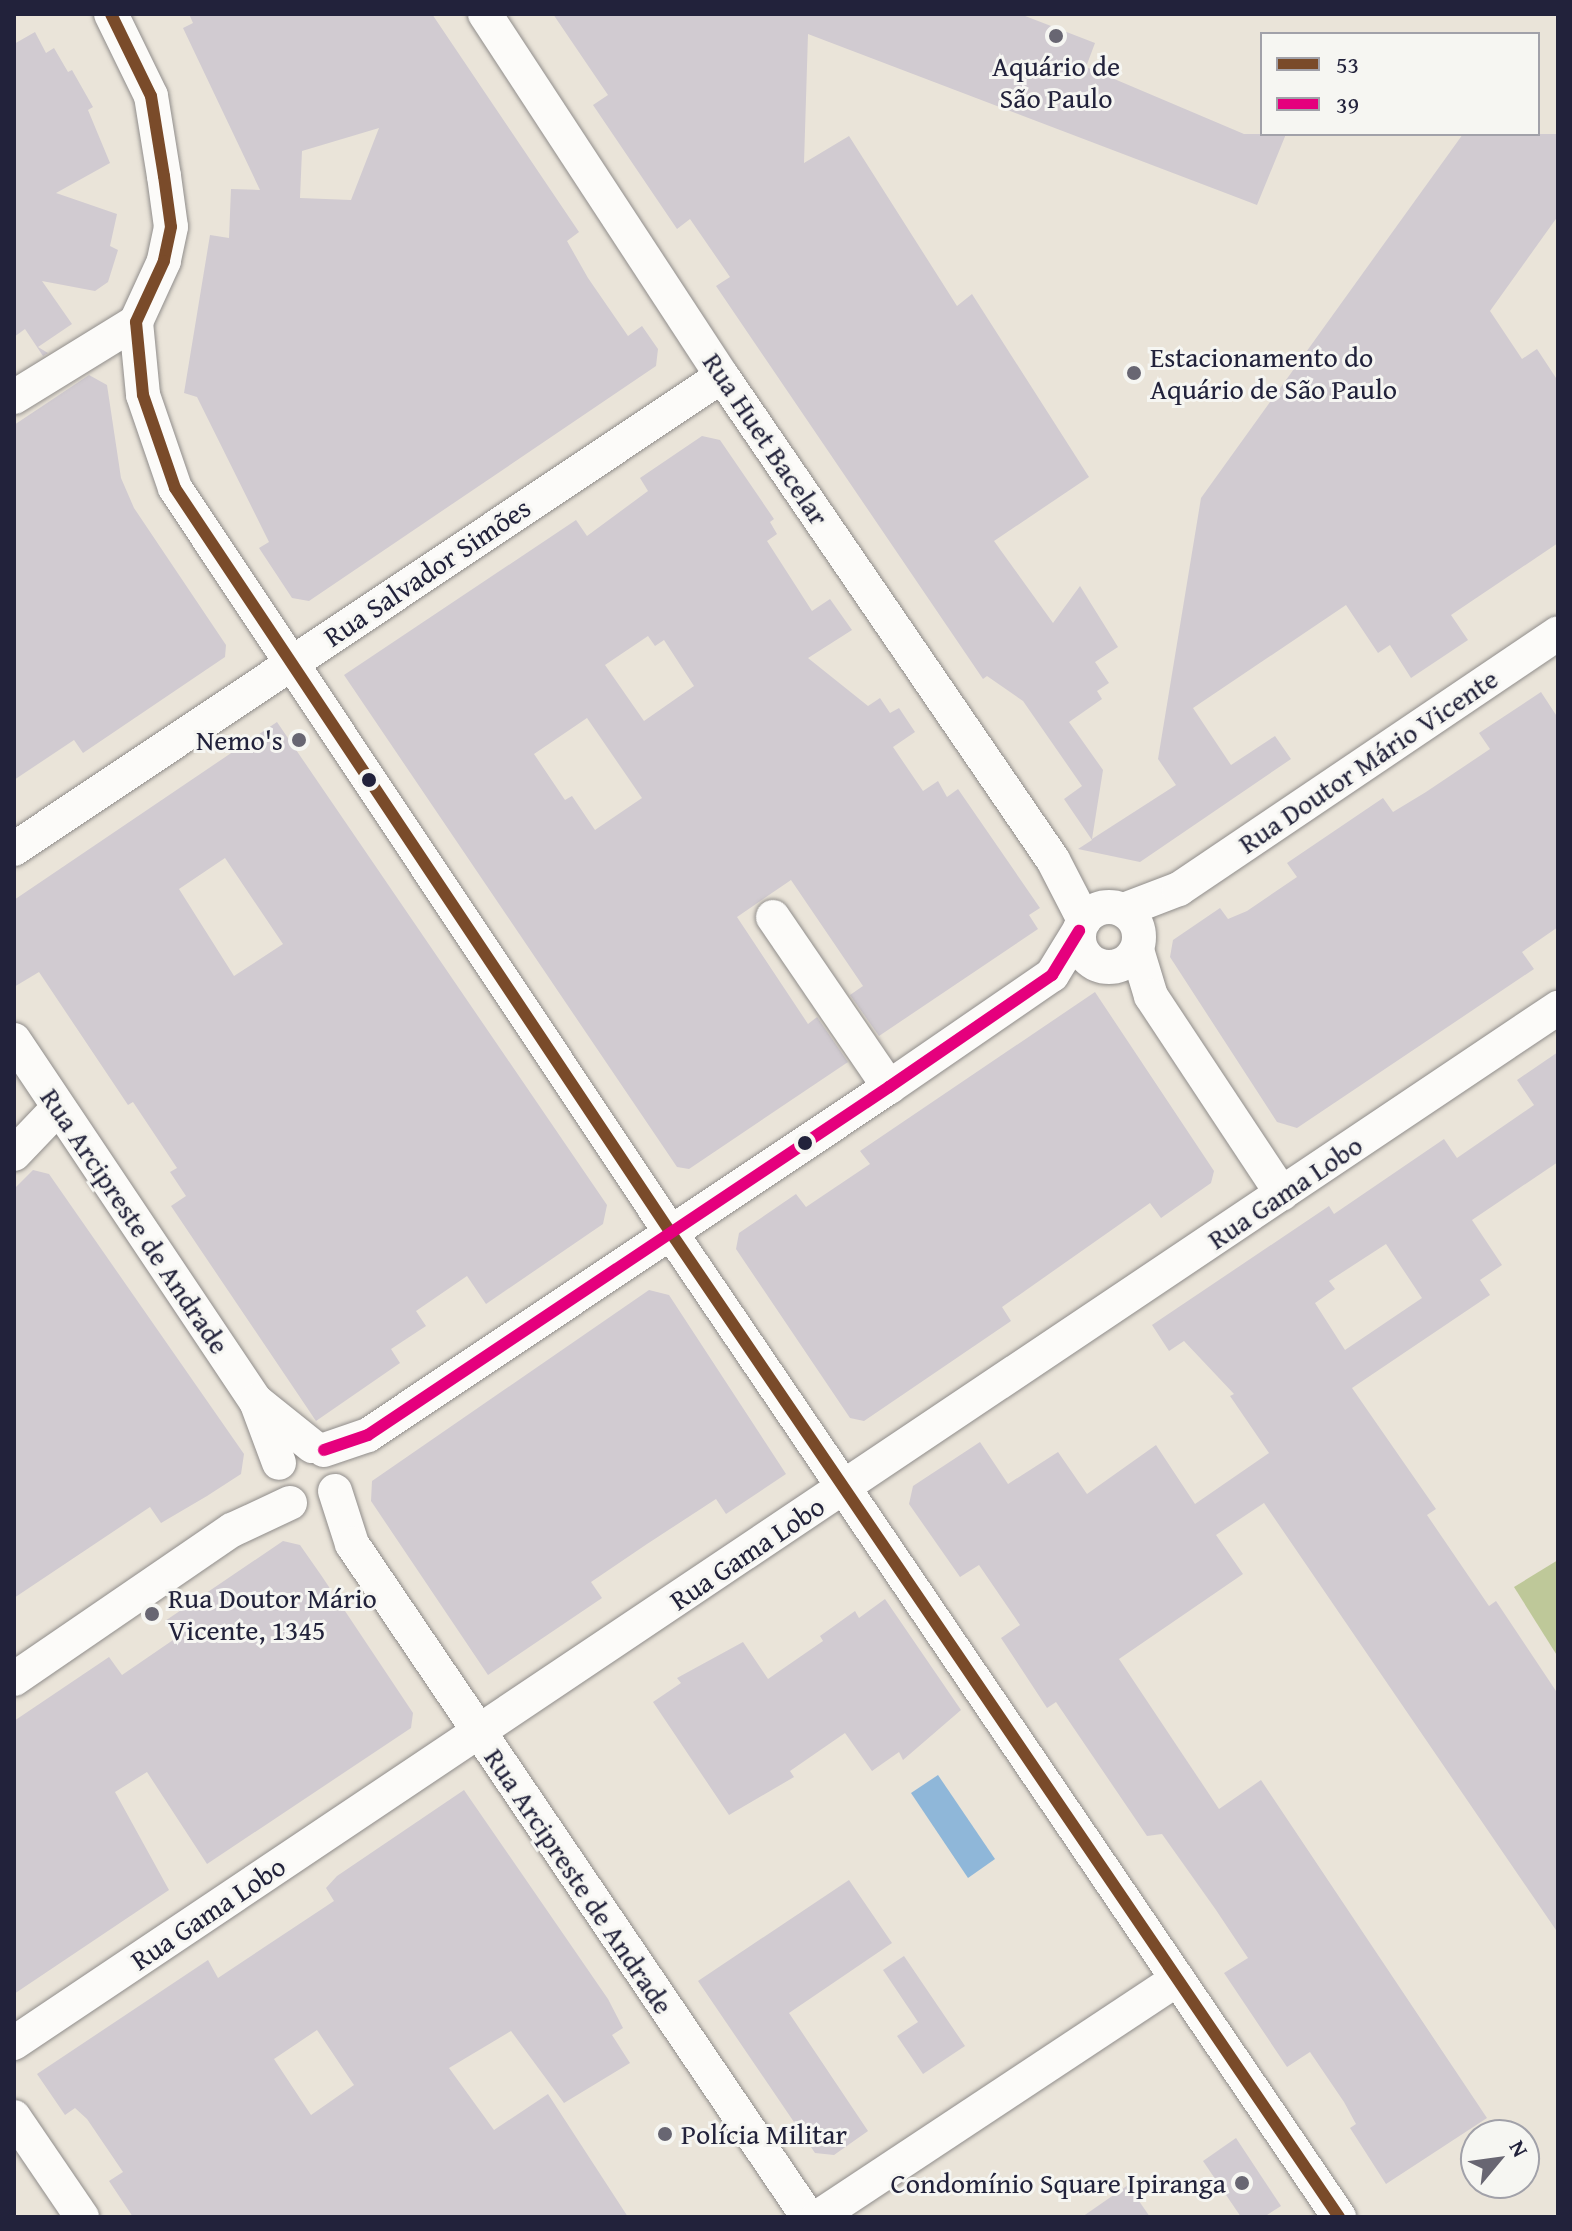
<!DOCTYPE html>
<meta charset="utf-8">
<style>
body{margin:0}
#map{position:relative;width:1572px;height:2231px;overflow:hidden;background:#eae4d9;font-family:"Gentium Book Plus",serif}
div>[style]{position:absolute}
.forest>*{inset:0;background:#bec899}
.water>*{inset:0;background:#8fb7d9}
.building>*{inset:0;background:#d1cbd1}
.roads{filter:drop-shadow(0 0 2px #908d8b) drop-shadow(0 0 2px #908d8b)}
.minor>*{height:34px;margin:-17px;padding:0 17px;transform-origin:17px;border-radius:17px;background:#fcfbf9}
.minor>.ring{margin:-17px;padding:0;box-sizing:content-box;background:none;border:34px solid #fcfbf9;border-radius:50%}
.bus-1>*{height:12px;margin:-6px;padding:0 6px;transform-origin:6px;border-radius:6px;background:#7a4b2a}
.bus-2>*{height:12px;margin:-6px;padding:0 6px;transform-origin:6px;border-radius:6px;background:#e5007d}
.dots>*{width:22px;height:22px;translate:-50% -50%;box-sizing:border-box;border:4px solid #f6f6f2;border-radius:50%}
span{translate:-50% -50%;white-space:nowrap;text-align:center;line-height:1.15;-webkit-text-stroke:6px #f6f6f2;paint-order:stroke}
.poi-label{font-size:28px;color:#22223b}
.left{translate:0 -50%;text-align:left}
.right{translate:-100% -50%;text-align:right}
.street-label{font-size:28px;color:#22223b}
.frame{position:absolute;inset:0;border:16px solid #22223b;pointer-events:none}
.legend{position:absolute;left:1260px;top:32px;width:280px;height:104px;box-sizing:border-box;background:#f6f6f2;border:2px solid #a1a1a9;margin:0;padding:10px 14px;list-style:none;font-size:24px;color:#22223b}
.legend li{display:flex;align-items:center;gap:16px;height:40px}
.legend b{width:40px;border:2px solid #a1a1a9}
.north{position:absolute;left:1460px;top:2119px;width:80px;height:80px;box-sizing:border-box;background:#f6f6f2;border:2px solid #a1a1a9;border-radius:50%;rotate:61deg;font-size:22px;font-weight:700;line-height:32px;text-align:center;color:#22223b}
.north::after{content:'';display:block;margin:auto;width:28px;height:36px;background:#686672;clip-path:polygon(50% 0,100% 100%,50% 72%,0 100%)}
</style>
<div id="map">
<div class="forest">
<div style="clip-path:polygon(1558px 1560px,1558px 1657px,1514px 1587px)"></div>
</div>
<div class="water">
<div style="clip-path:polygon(938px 1775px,995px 1859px,968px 1878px,911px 1793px)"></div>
</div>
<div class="building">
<div style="clip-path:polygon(evenodd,189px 14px,432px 14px,579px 232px,567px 241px,588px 278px,628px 336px,642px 326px,658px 349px,656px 366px,309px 601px,292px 598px,259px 548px,269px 542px,197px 397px,184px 393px,210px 235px,229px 238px,231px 189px,260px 190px,183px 28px,193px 23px,189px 14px,379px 128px,351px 200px,300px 198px,302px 151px,379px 128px)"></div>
<div style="clip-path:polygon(553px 14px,1020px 14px,1095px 43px,1086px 67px,1244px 134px,1286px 134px,1257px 205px,808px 34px,804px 163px,849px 136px,957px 306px,972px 294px,1089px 477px,994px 541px,1053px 623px,1080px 586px,1118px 647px,1095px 662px,1109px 683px,1097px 691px,1102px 699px,1069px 722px,1103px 770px,1092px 839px,1176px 785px,1158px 759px,1201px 498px,1463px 134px,1558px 134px,1558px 216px,1490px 311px,1522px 359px,1537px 349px,1558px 381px,1558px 543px,1451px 615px,1468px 640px,1411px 678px,1390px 645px,1378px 653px,1346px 605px,1193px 708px,1231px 765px,1275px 736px,1291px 759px,1140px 862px,1078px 849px,1092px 840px,1064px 799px,1082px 786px,1023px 701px,987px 676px,983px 679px,716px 286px,730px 277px,690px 219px,677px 229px,593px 105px,608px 95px)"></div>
<div style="clip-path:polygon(35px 32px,46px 53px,54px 48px,68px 72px,72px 70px,93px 107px,88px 110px,110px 163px,56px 193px,117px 214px,110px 246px,118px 250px,108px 282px,95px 291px,42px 281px,72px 324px,38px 347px,48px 353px,43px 356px,25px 329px,14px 337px,14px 44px)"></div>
<div style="clip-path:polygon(89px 375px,107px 385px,121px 478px,134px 508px,226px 645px,225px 657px,83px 753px,74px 740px,14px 780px,14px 425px)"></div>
<div style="clip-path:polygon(evenodd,702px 436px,720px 440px,774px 519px,770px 522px,777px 534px,767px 541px,812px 611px,830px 599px,852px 630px,808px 658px,868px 706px,880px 698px,890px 713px,899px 708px,915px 732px,893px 747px,923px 791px,938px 781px,947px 797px,958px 789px,1040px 908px,1029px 915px,1038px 929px,879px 1036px,850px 995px,863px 986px,791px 880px,737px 917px,808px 1024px,817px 1017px,848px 1062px,689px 1169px,677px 1167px,344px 675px,576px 520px,587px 536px,648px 491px,640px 478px,702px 436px,648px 636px,655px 646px,664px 640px,694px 686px,644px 721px,605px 665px,648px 636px,702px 436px,587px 718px,642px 798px,595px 830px,572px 796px,565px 800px,534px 754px,587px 718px)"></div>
<div style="clip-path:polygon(1541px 692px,1558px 718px,1558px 927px,1522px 952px,1534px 969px,1297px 1128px,1277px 1122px,1170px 957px,1173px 940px,1220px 908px,1228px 919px,1247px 911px,1297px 877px,1287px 863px,1383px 798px,1393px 812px,1426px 792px,1490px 749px,1479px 733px)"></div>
<div style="clip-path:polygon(evenodd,277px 722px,607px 1205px,603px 1224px,486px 1304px,467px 1276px,416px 1311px,426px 1326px,391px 1349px,400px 1363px,316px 1421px,171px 1206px,186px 1196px,170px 1172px,177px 1168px,133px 1102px,128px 1105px,39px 972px,14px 987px,14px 900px,277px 722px,225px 858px,283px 944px,234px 976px,179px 889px,225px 858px)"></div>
<div style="clip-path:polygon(1095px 992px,1214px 1171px,1211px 1183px,1161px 1218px,1150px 1203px,1002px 1307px,1011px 1321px,864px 1421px,850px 1418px,736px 1249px,739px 1233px,796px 1194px,806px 1207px,870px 1164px,860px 1151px)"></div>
<div style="clip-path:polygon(evenodd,1558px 1052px,1558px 1162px,1472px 1220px,1502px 1265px,1480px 1280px,1490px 1295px,1352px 1388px,1436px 1509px,1427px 1515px,1489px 1606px,1496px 1601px,1558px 1694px,1558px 1933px,1264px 1503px,1216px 1535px,1243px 1574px,1119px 1659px,1219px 1809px,1261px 1780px,1487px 2118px,1386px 2184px,1350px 2128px,1356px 2124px,1344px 2102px,1310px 2052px,1287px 2067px,1224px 1973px,1248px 1958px,1216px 1910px,1162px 1834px,1147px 1836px,1056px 1702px,1047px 1708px,1001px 1638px,1020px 1625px,979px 1565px,960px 1577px,909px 1504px,913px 1486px,980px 1442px,1008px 1484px,1058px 1452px,1087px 1494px,1156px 1445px,1195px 1504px,1269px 1453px,1230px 1396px,1234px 1394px,1184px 1341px,1169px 1351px,1152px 1325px,1329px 1206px,1334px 1214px,1444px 1139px,1457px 1158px,1534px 1105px,1517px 1080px,1558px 1052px,1386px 1244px,1422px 1298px,1345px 1350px,1315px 1303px,1335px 1289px,1329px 1281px,1386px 1244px)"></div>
<div style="clip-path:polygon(33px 1170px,49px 1174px,244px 1454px,241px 1474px,207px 1496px,161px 1523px,150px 1507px,14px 1598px,14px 1189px)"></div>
<div style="clip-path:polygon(649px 1290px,669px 1295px,786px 1474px,726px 1514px,716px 1499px,647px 1544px,591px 1582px,602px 1598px,488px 1675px,371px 1501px,372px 1481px)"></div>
<div style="clip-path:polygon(283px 1541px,300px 1545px,321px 1575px,413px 1713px,411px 1728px,207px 1864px,147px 1772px,115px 1792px,169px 1890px,14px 1994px,14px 1721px,109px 1657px,122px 1675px,176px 1638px,165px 1621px)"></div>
<div style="clip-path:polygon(885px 1599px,961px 1710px,903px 1760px,899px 1752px,872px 1771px,845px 1733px,790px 1771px,794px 1777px,729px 1815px,653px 1702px,681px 1683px,677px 1678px,743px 1642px,768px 1679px,823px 1641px,820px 1636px,855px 1611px,859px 1618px)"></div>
<div style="clip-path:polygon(evenodd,464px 1790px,608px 1999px,623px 2028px,612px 2035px,630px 2063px,564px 2103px,511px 2031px,449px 2068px,494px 2130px,548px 2094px,628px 2217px,133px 2217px,109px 2181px,123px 2172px,87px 2119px,75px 2108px,65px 2115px,37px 2074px,208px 1960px,218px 1978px,263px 1948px,334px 1901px,326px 1888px,337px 1876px,464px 1790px,317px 2030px,354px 2085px,311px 2115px,274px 2059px,317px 2030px)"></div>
<div style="clip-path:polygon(849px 1880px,892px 1943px,789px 2013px,868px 2131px,834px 2155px,815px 2153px,698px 1981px)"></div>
<div style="clip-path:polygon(904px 1956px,965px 2046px,923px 2074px,897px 2036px,918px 2022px,883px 1970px)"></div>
<div style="clip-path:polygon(1236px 2138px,1281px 2206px,1264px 2217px,1241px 2217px,1203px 2161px)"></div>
<div style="clip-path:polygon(1128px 2185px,1150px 2217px,1082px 2217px)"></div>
</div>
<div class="roads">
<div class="minor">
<div style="left:111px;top:14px;width:91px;rotate:64deg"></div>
<div style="left:151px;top:96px;width:81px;rotate:80.8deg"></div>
<div style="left:164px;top:176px;width:51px;rotate:82.2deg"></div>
<div style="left:171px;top:227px;width:35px;rotate:102deg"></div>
<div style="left:164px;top:261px;width:67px;rotate:114.7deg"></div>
<div style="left:136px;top:322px;width:73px;rotate:84.5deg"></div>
<div style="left:143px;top:395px;width:98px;rotate:71deg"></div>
<div style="left:175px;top:488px;width:891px;rotate:56.35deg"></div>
<div style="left:669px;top:1230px;width:1193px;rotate:55.83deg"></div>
<div style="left:485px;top:14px;width:433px;rotate:56.8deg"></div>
<div style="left:722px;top:376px;width:586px;rotate:55.63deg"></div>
<div style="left:1053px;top:860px;width:68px;rotate:62.7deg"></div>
<div style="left:14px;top:397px;width:143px;rotate:-31.6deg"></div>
<div style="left:14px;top:849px;width:851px;rotate:-33.75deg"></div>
<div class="ring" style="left:1079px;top:907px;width:26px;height:26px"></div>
<div style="left:1124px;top:910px;width:59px;rotate:-20.9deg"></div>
<div style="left:1179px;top:889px;width:457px;rotate:-34deg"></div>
<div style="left:773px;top:917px;width:206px;rotate:55.7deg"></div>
<div style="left:1137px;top:950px;width:48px;rotate:73.1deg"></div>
<div style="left:1151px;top:996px;width:237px;rotate:56.5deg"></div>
<div style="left:14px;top:1040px;width:435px;rotate:56.2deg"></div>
<div style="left:256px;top:1401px;width:66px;rotate:69.6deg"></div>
<div style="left:14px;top:1154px;width:64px;rotate:-46.3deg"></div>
<div style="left:256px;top:1401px;width:72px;rotate:38.8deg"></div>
<div style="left:324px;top:1450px;width:46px;rotate:-18.8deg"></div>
<div style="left:368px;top:1435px;width:627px;rotate:-33.74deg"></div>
<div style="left:889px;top:1087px;width:198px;rotate:-34.5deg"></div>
<div style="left:1052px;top:975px;width:52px;rotate:-58.5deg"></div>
<div style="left:335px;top:1491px;width:56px;rotate:72.2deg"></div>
<div style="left:352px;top:1544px;width:813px;rotate:55.88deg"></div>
<div style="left:14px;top:1679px;width:264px;rotate:-34.4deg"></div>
<div style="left:232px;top:1530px;width:64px;rotate:-25deg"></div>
<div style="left:14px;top:2043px;width:1859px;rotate:-33.84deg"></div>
<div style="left:14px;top:2117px;width:121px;rotate:55.8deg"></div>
<div style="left:818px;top:2217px;width:431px;rotate:-33.5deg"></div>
</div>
</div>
<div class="bus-1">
<div style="left:111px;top:14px;width:91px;rotate:64deg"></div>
<div style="left:151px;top:96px;width:81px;rotate:80.8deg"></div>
<div style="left:164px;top:176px;width:51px;rotate:82.2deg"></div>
<div style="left:171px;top:227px;width:35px;rotate:102deg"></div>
<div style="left:164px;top:261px;width:67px;rotate:114.7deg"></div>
<div style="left:136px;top:322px;width:73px;rotate:84.5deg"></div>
<div style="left:143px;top:395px;width:98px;rotate:71deg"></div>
<div style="left:175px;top:488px;width:891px;rotate:56.35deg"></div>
<div style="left:669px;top:1230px;width:1193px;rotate:55.83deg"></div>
</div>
<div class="bus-2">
<div style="left:324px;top:1450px;width:46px;rotate:-18.8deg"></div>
<div style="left:368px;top:1435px;width:627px;rotate:-33.74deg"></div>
<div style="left:889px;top:1087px;width:198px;rotate:-34.5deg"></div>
<div style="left:1052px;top:975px;width:52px;rotate:-58.5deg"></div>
</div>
<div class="dots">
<div style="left:1056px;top:36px;background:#686672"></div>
<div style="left:1134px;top:373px;background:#686672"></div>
<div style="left:299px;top:740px;background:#686672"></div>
<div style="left:369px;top:780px;background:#22223b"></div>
<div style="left:805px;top:1143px;background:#22223b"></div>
<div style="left:152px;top:1614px;background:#686672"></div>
<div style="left:665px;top:2134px;background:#686672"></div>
<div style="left:1242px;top:2183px;background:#686672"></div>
</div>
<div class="poi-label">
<span style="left:1056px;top:82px">Aquário de<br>São Paulo</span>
<span class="left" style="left:1150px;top:373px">Estacionamento do<br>Aquário de São Paulo</span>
<span class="right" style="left:283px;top:740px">Nemo's</span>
<span class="left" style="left:168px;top:1614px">Rua Doutor Mário<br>Vicente, 1345</span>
<span class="left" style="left:681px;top:2134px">Polícia Militar</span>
<span class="right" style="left:1226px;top:2183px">Condomínio Square Ipiranga</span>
</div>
<div class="street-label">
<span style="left:766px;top:439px;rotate:56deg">Rua Huet Bacelar</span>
<span style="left:427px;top:572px;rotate:-34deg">Rua Salvador Simões</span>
<span style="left:1368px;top:761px;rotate:-34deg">Rua Doutor Mário Vicente</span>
<span style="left:1285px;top:1192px;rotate:-34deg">Rua Gama Lobo</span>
<span style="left:135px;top:1221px;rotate:56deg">Rua Arcipreste de Andrade</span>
<span style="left:747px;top:1553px;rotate:-34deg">Rua Gama Lobo</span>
<span style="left:579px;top:1881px;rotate:56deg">Rua Arcipreste de Andrade</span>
<span style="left:208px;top:1913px;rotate:-34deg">Rua Gama Lobo</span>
</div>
<div class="frame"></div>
<ul class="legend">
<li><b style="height:10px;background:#7a4b2a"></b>53</li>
<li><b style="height:10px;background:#e5007d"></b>39</li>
</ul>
<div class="north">N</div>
</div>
